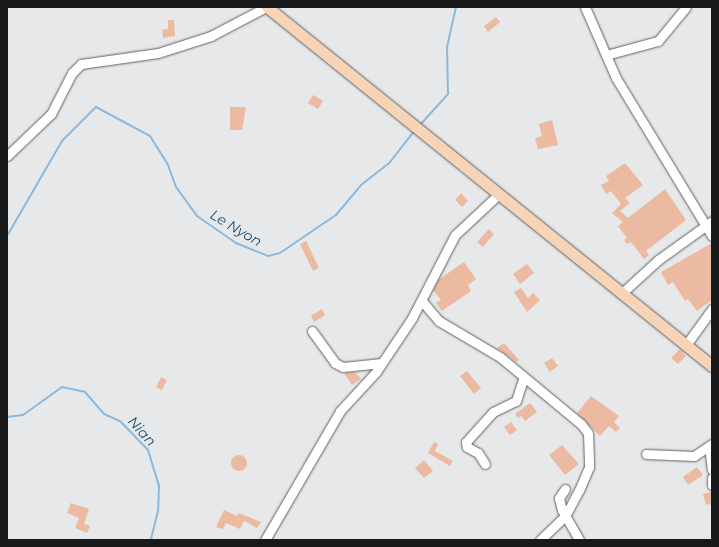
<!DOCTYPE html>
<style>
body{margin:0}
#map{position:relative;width:719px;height:547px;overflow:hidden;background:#e6e8ea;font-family:Montserrat,sans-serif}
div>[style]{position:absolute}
.stream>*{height:2px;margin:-1px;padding:0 1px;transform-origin:1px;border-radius:1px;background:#8cb9db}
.building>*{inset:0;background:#ecbaa0}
.round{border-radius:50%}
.roads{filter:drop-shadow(0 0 1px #5e6062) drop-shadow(0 0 1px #5e6062)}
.minor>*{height:9px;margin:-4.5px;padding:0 4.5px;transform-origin:4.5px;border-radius:4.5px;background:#fff}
.major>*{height:11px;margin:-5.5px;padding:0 5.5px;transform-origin:5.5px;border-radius:5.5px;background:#f7d4b5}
span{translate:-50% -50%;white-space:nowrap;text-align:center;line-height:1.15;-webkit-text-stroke:4px #e6e8ea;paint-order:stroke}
.water-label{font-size:14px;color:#184d6e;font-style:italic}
.frame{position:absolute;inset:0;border:8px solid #18191a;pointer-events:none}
</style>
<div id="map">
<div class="stream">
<div style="left:420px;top:125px;width:42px;rotate:-47.9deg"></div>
<div style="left:448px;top:94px;width:47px;rotate:-91.2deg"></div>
<div style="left:447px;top:47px;width:41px;rotate:-77.3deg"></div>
<div style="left:7px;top:236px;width:110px;rotate:-59.9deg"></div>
<div style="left:62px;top:141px;width:48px;rotate:-45deg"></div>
<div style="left:96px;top:107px;width:61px;rotate:28.2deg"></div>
<div style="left:150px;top:136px;width:34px;rotate:58deg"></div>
<div style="left:168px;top:165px;width:23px;rotate:70deg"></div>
<div style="left:176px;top:187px;width:36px;rotate:54deg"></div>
<div style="left:197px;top:216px;width:47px;rotate:34.7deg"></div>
<div style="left:236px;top:243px;width:35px;rotate:22deg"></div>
<div style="left:268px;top:256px;width:12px;rotate:-14deg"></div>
<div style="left:280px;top:253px;width:68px;rotate:-34.2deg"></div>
<div style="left:336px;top:215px;width:39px;rotate:-50deg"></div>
<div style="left:361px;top:185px;width:37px;rotate:-38deg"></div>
<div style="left:390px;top:162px;width:39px;rotate:-52deg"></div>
<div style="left:7px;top:417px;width:16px;rotate:-7deg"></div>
<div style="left:23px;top:415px;width:48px;rotate:-35.7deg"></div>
<div style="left:62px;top:387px;width:24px;rotate:12deg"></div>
<div style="left:85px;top:392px;width:29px;rotate:49deg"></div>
<div style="left:104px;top:414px;width:17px;rotate:24deg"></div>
<div style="left:120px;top:421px;width:40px;rotate:46deg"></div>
<div style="left:148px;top:450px;width:37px;rotate:73deg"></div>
<div style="left:159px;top:485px;width:26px;rotate:92deg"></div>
<div style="left:158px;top:511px;width:30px;rotate:104deg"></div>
</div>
<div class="building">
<div style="clip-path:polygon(496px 17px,500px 22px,488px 32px,484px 26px)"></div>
<div style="clip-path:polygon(168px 20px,174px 20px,175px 36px,163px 38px,162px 30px,168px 29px)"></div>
<div style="clip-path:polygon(313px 95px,323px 101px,318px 109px,308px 103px)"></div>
<div style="clip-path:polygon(230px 107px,246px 107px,242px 130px,230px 130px)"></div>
<div style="clip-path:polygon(552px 120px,558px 145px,538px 149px,535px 138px,542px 136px,539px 124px)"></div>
<div style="clip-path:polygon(625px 163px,643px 185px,625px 198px,630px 203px,620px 211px,628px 218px,665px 189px,686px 220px,646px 251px,649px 255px,644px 259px,631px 242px,627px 244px,624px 240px,627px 238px,618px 226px,623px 222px,612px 213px,621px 204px,611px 191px,606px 194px,601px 185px,609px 181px,606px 176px)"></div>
<div style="clip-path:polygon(461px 193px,468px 201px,462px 207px,455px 200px)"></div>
<div style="clip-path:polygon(489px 229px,494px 234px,483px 247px,477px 242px)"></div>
<div style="clip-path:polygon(306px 241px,319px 268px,313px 271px,300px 244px)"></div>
<div style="clip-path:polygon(712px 243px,712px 300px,697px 311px,688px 299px,685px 301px,673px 282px,668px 285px,661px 272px)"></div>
<div style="clip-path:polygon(464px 262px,476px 279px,468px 285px,471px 291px,442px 311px,436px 303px,441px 300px,433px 290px,438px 280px)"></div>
<div style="clip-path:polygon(527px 264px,534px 273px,520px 284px,513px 274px)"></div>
<div style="clip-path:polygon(521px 288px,528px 298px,533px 293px,540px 300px,527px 312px,514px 292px)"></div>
<div style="clip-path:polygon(322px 309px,325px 315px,314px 322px,311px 316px)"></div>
<div style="clip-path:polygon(504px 343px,519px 360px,516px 362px,497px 348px)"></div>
<div style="clip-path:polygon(680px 349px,686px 356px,678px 364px,671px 358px)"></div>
<div style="clip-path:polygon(552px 358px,558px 366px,550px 372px,544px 363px)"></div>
<div style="clip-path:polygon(467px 371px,481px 388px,474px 394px,460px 376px)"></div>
<div style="clip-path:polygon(355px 372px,361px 379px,352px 385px,344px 373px)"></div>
<div style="clip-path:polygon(161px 377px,167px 380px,162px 390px,156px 387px)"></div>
<div style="clip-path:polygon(591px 396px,619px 416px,614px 422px,620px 428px,616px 432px,609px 426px,600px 436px,577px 413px)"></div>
<div style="clip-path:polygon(530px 403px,537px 412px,525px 421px,521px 416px,518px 418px,515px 414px)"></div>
<div style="clip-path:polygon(511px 422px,517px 430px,510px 435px,504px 427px)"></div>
<div style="clip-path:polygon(434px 442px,438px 444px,435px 451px,453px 461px,450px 466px,428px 453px)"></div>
<div style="clip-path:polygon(562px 445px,579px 464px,565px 475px,549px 455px)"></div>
<div class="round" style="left:231px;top:455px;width:16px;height:16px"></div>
<div style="clip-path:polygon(424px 460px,433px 471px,424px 478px,415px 468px)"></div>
<div style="clip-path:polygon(697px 467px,703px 475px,688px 485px,683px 477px)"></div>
<div style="clip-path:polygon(712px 492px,712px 503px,706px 505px,703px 494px)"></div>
<div style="clip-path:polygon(71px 503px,89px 509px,84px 524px,90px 526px,87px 533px,75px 528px,79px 518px,67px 513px)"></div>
<div style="clip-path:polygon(224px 510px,237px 516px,239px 513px,261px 522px,257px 528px,244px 521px,240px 529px,226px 523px,223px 529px,216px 527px)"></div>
</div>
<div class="roads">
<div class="minor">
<div style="left:585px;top:7px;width:77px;rotate:66.4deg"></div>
<div style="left:616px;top:78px;width:185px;rotate:58.7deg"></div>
<div style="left:606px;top:55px;width:54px;rotate:-15.1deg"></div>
<div style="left:658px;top:41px;width:44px;rotate:-50.5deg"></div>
<div style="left:7px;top:156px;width:61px;rotate:-43.7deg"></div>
<div style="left:51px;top:114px;width:46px;rotate:-62.9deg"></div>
<div style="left:72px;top:73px;width:13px;rotate:-45deg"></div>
<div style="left:81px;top:64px;width:78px;rotate:-8.1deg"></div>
<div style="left:158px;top:53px;width:56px;rotate:-17.8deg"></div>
<div style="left:211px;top:36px;width:62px;rotate:-27.8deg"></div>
<div style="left:622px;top:293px;width:49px;rotate:-42.5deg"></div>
<div style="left:658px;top:260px;width:67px;rotate:-35.8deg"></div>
<div style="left:422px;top:301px;width:26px;rotate:50deg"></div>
<div style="left:439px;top:321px;width:71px;rotate:30.5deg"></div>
<div style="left:500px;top:357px;width:105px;rotate:39.6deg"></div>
<div style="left:581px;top:424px;width:11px;rotate:52deg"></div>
<div style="left:588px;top:433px;width:34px;rotate:88deg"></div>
<div style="left:589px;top:467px;width:25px;rotate:113deg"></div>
<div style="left:579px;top:490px;width:30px;rotate:118deg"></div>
<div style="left:565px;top:516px;width:35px;rotate:136deg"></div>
<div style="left:312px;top:331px;width:39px;rotate:54deg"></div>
<div style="left:335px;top:363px;width:9px;rotate:27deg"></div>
<div style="left:343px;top:367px;width:39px;rotate:-6deg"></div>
<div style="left:686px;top:345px;width:44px;rotate:-54.2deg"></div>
<div style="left:709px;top:446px;width:24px;rotate:83deg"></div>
<div style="left:646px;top:454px;width:48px;rotate:2.4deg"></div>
<div style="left:694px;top:456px;width:22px;rotate:-34deg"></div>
<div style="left:485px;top:464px;width:13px;rotate:-122deg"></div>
<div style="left:478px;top:453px;width:13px;rotate:-151deg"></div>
<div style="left:467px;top:447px;width:5px;rotate:-101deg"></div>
<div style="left:466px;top:442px;width:40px;rotate:-48deg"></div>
<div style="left:493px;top:412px;width:25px;rotate:-26deg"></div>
<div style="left:516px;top:401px;width:25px;rotate:-72deg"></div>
<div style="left:712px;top:478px;width:7px;rotate:90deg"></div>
<div style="left:565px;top:489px;width:11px;rotate:124deg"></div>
<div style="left:559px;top:498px;width:12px;rotate:76deg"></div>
<div style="left:562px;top:510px;width:34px;rotate:60deg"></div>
<div style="left:265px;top:540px;width:149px;rotate:-59.8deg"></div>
<div style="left:340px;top:411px;width:53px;rotate:-47.3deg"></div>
<div style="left:376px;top:372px;width:65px;rotate:-56.3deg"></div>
<div style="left:412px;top:318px;width:93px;rotate:-62.6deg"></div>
<div style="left:455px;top:235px;width:60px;rotate:-43deg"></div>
</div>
<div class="major">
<div style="left:267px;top:7px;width:572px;rotate:38.89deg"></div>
</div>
</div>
<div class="water-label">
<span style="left:236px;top:228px;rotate:31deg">Le Nyon</span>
<span style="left:142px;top:431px;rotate:48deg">Nian</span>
</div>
<div class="frame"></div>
</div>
